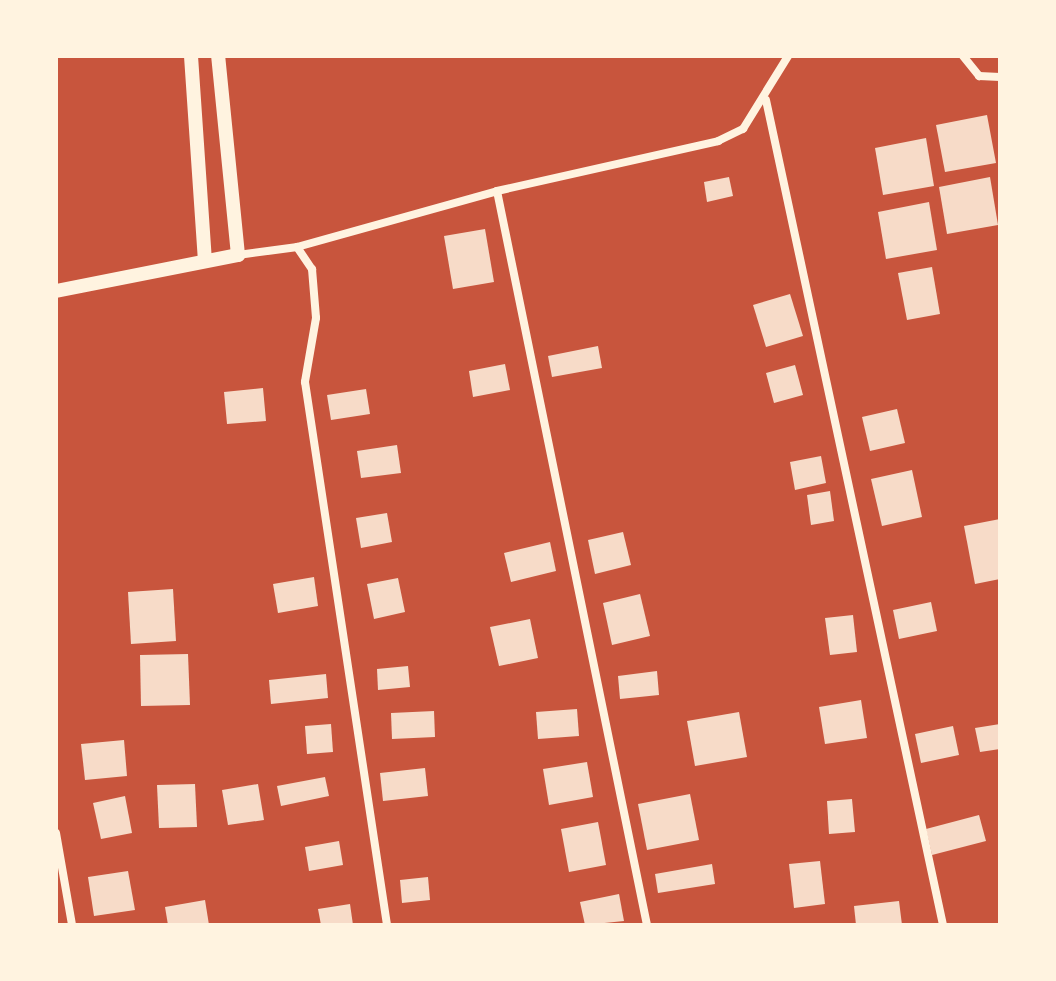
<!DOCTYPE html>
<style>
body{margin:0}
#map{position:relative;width:1056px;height:981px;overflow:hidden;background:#c8553d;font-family:Raleway,sans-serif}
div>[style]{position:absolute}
.building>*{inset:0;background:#f7dbc8}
.minor>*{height:8px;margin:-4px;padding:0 4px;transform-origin:4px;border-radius:4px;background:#fff3e0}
.secondary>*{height:14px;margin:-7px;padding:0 7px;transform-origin:7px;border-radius:7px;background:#fff3e0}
span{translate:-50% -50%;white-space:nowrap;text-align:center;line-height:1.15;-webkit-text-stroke:6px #fff3e0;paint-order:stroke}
.frame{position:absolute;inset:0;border:58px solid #fff3e0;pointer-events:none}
</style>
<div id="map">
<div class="building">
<div style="clip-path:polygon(987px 115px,996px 163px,945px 172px,936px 125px)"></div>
<div style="clip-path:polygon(926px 138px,934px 186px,883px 195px,875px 148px)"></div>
<div style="clip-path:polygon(729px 177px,733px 196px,707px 202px,704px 182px)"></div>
<div style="clip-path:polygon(990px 177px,998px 225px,947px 234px,939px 187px)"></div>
<div style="clip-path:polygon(929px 202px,937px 250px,886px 259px,878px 212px)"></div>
<div style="clip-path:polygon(485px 229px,494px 282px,453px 289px,444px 236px)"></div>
<div style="clip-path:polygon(932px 267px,940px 314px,907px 320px,898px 273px)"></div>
<div style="clip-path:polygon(790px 294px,803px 336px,766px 347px,753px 305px)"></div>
<div style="clip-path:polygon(598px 346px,602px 368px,552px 377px,548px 356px)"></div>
<div style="clip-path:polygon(505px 364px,510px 390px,473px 397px,469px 371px)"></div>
<div style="clip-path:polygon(795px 365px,803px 395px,774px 403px,766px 373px)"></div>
<div style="clip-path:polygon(263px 388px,266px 421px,227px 424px,224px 392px)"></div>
<div style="clip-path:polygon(366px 389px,370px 414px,331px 420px,327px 395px)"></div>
<div style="clip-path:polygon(897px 409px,905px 443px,870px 451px,862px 417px)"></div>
<div style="clip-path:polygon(397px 445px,401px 473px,361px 478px,357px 451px)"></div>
<div style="clip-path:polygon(821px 456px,826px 483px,795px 490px,790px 462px)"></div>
<div style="clip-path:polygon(912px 470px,922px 517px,882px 526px,871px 479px)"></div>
<div style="clip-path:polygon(830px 491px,834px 521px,811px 525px,807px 495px)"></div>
<div style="clip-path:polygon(387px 513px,392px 542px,361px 548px,356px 518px)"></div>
<div style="clip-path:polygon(1000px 519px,1000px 579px,975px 584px,964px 526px)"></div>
<div style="clip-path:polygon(623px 532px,631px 565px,595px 574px,588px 540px)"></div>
<div style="clip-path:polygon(550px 542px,556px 571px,511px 582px,504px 553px)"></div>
<div style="clip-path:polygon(314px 577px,318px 606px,278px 613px,273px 584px)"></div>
<div style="clip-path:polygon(398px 578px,405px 612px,374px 619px,367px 584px)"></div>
<div style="clip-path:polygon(173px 589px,176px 641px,131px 644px,128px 592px)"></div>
<div style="clip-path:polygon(640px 594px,650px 636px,612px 645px,603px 603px)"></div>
<div style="clip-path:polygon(931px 602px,937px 631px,899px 639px,893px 610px)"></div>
<div style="clip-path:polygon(853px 615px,857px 652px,830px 655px,825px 618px)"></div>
<div style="clip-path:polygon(530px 619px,538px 658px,499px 666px,490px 627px)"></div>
<div style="clip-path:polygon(188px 654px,190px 705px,141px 706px,140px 655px)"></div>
<div style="clip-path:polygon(408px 666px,410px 687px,378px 690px,377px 669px)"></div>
<div style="clip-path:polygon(657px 671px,659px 695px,620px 699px,618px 676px)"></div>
<div style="clip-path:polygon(326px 674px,328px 698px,271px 704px,269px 680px)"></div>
<div style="clip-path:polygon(861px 700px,867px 738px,825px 744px,819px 707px)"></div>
<div style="clip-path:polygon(577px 709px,579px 736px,538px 739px,536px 712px)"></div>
<div style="clip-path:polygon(434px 711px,435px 737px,392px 739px,391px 713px)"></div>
<div style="clip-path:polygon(739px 712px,747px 757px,695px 766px,687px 721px)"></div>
<div style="clip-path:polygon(331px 724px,333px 752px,307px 754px,305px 726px)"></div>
<div style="clip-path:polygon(1000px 724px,1000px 749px,980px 752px,975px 728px)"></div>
<div style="clip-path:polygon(953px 726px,959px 755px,921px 763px,915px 734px)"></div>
<div style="clip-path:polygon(124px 740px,127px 776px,85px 780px,81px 744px)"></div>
<div style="clip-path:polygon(587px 762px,593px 797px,549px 805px,543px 769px)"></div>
<div style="clip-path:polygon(425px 768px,428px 796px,383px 801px,380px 773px)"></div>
<div style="clip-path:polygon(325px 777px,329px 796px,281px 806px,277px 786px)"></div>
<div style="clip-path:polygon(195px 784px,197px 827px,159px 828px,157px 785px)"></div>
<div style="clip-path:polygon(258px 784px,264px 820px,228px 825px,222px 790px)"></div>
<div style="clip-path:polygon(690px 794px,699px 840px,647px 850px,638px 804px)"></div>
<div style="clip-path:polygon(125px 796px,132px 833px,101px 839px,93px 803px)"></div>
<div style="clip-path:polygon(852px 799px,855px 832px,829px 834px,827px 801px)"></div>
<div style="clip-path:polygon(979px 815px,986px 841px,932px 855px,926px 829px)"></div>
<div style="clip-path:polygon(598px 822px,606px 865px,569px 872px,561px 829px)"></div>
<div style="clip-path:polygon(339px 841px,343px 865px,309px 871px,305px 847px)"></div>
<div style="clip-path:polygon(820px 861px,825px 904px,794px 908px,789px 864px)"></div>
<div style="clip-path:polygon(712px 864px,715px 884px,658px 893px,655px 874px)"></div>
<div style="clip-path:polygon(128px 871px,135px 910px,94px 916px,88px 877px)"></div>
<div style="clip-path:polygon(428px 877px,430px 900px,402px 903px,400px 880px)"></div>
<div style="clip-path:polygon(619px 894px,624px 921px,585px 925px,580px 902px)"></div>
<div style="clip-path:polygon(205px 900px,209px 925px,168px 925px,165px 907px)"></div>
<div style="clip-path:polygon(899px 901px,902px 925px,856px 925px,854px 906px)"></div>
<div style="clip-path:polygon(350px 904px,353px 925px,321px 925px,318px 909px)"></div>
</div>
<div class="minor">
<div style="left:963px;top:56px;width:26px;rotate:51deg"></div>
<div style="left:979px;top:76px;width:21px;rotate:3deg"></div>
<div style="left:766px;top:100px;width:844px;rotate:77.89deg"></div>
<div style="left:497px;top:191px;width:749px;rotate:78.45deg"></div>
<div style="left:297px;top:247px;width:208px;rotate:-15.6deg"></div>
<div style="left:497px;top:191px;width:227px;rotate:-12.7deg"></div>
<div style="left:718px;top:141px;width:28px;rotate:-26deg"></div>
<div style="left:743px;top:129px;width:86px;rotate:-58.3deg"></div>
<div style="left:238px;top:255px;width:60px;rotate:-7.7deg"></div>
<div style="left:297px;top:247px;width:27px;rotate:56deg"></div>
<div style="left:312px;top:269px;width:49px;rotate:85.3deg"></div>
<div style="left:316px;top:318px;width:65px;rotate:99.8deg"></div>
<div style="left:305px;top:382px;width:549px;rotate:81.41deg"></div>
<div style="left:56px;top:833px;width:93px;rotate:80.1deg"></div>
</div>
<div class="secondary">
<div style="left:191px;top:56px;width:204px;rotate:86.1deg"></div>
<div style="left:56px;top:291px;width:186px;rotate:-11.2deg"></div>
<div style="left:238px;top:255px;width:200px;rotate:-95.7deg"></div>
</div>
<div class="frame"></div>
</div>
